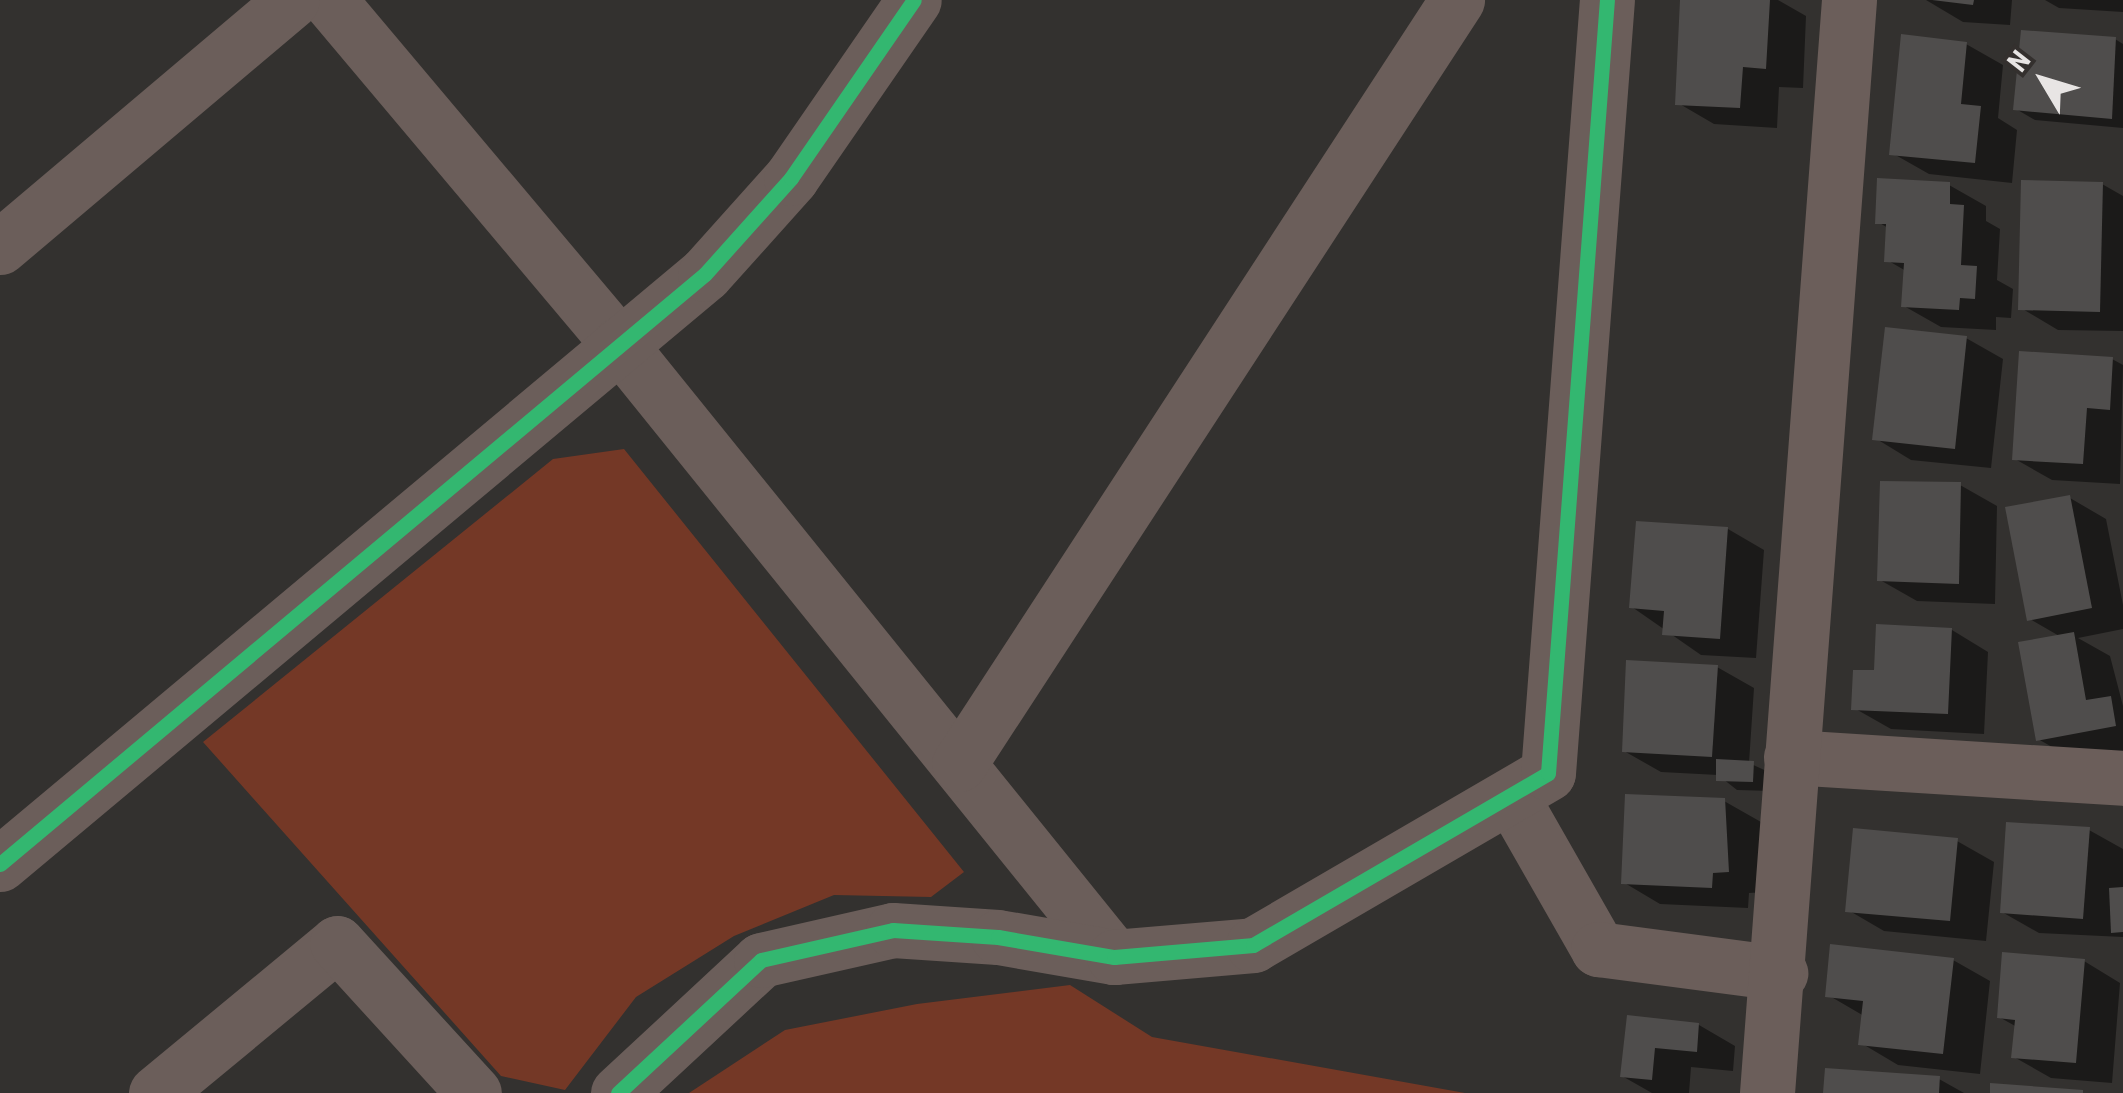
<!DOCTYPE html>
<style>
body{margin:0}
#map{position:relative;width:2123px;height:1093px;overflow:hidden;background:#33312f;font-family:"Roboto Condensed",sans-serif}
div>[style]{position:absolute}
.green>*{inset:0;background:#743826}
.shadow>*{inset:0;background:#0007}
.building>*{inset:0;background:#4f4d4c}
.minor>*{height:55px;margin:-27.5px;padding:0 27.5px;transform-origin:27.5px;border-radius:27.5px;background:#6b5e5a}
.cycleway>*{height:15px;margin:-7.5px;padding:0 7.5px;transform-origin:7.5px;border-radius:7.5px;background:#33b770}
span{translate:-50% -50%;white-space:nowrap;text-align:center;line-height:1.15;-webkit-text-stroke:8px #34302e;paint-order:stroke}
.north{position:absolute;left:1993px;top:30px;width:100px;height:100px;-webkit-text-stroke:8px #34302e;paint-order:stroke;rotate:308deg;font-size:28px;font-weight:700;line-height:40px;text-align:center;color:#e8e5e4}
.north::after{content:'';display:block;margin:auto;width:35px;height:45px;background:#e8e5e4;clip-path:polygon(50% 0,100% 100%,50% 72%,0 100%)}
</style>
<div id="map">
<div class="green">
<div style="clip-path:polygon(624px 449px,964px 872px,931px 897px,834px 895px,734px 936px,636px 997px,565px 1090px,501px 1076px,203px 742px,553px 459px)"></div>
<div style="clip-path:polygon(1070px 985px,1152px 1037px,1465px 1093px,689px 1093px,785px 1030px,917px 1004px)"></div>
</div>
<div class="shadow">
<div style="clip-path:polygon(1682px 0,1778px 0,1806px 16px,1803px 88px,1779px 87px,1777px 128px,1714px 124px,1678px 103px)"></div>
<div style="clip-path:polygon(1926px 0,2012px 0,2010px 25px,1963px 22px)"></div>
<div style="clip-path:polygon(2045px 0,2123px 0,2123px 12px,2059px 8px)"></div>
<div style="clip-path:polygon(2115px 39px,2123px 44px,2123px 128px,2035px 120px,2016px 109px)"></div>
<div style="clip-path:polygon(1966px 44px,2003px 65px,1998px 118px,2017px 130px,2012px 183px,1929px 174px,1892px 153px)"></div>
<div style="clip-path:polygon(2102px 184px,2123px 196px,2123px 331px,2058px 330px,2021px 308px)"></div>
<div style="clip-path:polygon(1949px 185px,1986px 206px,1986px 221px,2000px 229px,1997px 280px,2013px 289px,2011px 318px,1996px 317px,1996px 330px,1941px 327px,1904px 306px,1906px 271px,1887px 260px,1888px 228px,1878px 222px)"></div>
<div style="clip-path:polygon(1966px 338px,2003px 359px,1991px 468px,1911px 460px,1875px 438px)"></div>
<div style="clip-path:polygon(2112px 359px,2123px 365px,2120px 484px,2052px 480px,2015px 459px)"></div>
<div style="clip-path:polygon(1960px 485px,1997px 506px,1995px 604px,1917px 601px,1880px 580px)"></div>
<div style="clip-path:polygon(2070px 498px,2106px 519px,2123px 605px,2123px 629px,2078px 638px,2110px 656px,2123px 706px,2123px 752px,2075px 760px,2038px 739px,2061px 637px,2030px 619px)"></div>
<div style="clip-path:polygon(1728px 529px,1764px 550px,1756px 658px,1701px 655px,1632px 607px)"></div>
<div style="clip-path:polygon(1952px 630px,1988px 652px,1984px 734px,1891px 729px,1854px 708px,1877px 673px)"></div>
<div style="clip-path:polygon(1717px 667px,1754px 688px,1749px 763px,1773px 774px,1772px 791px,1737px 790px,1718px 775px,1661px 772px,1624px 751px)"></div>
<div style="clip-path:polygon(1724px 801px,1761px 822px,1765px 892px,1749px 893px,1748px 908px,1660px 904px,1623px 882px)"></div>
<div style="clip-path:polygon(2089px 830px,2123px 849px,2123px 937px,2039px 933px,2002px 912px)"></div>
<div style="clip-path:polygon(1957px 841px,1994px 862px,1986px 941px,1884px 931px,1848px 910px)"></div>
<div style="clip-path:polygon(1953px 960px,1990px 981px,1980px 1074px,1898px 1065px,1861px 1043px,1864px 1016px,1828px 995px)"></div>
<div style="clip-path:polygon(2084px 961px,2120px 983px,2112px 1083px,2051px 1078px,2014px 1057px,2017px 1027px,1999px 1017px)"></div>
<div style="clip-path:polygon(1629px 1018px,1699px 1025px,1735px 1046px,1733px 1071px,1691px 1067px,1689px 1093px,1652px 1093px,1622px 1076px)"></div>
<div style="clip-path:polygon(1939px 1079px,1964px 1093px,1826px 1093px)"></div>
</div>
<div class="building">
<div style="clip-path:polygon(1680px 0,1770px 0,1766px 69px,1743px 67px,1740px 108px,1675px 105px)"></div>
<div style="clip-path:polygon(1932px 0,1974px 0,1973px 5px)"></div>
<div style="clip-path:polygon(2021px 30px,2116px 37px,2112px 119px,2013px 110px)"></div>
<div style="clip-path:polygon(1901px 34px,1967px 42px,1961px 104px,1981px 106px,1975px 163px,1889px 155px)"></div>
<div style="clip-path:polygon(1877px 178px,1950px 182px,1950px 204px,1964px 205px,1961px 265px,1977px 266px,1975px 299px,1960px 298px,1959px 310px,1901px 307px,1904px 263px,1884px 262px,1886px 224px,1875px 224px)"></div>
<div style="clip-path:polygon(2021px 180px,2103px 182px,2100px 312px,2018px 310px)"></div>
<div style="clip-path:polygon(1885px 327px,1967px 336px,1955px 449px,1872px 440px)"></div>
<div style="clip-path:polygon(2019px 351px,2113px 357px,2110px 410px,2087px 408px,2083px 464px,2012px 460px)"></div>
<div style="clip-path:polygon(1880px 481px,1961px 482px,1959px 584px,1877px 581px)"></div>
<div style="clip-path:polygon(2070px 495px,2092px 608px,2027px 621px,2005px 507px)"></div>
<div style="clip-path:polygon(1636px 521px,1728px 527px,1720px 639px,1662px 635px,1664px 611px,1629px 608px)"></div>
<div style="clip-path:polygon(1876px 624px,1952px 628px,1948px 714px,1851px 710px,1853px 670px,1874px 670px)"></div>
<div style="clip-path:polygon(2074px 632px,2086px 700px,2111px 696px,2116px 726px,2036px 741px,2018px 642px)"></div>
<div style="clip-path:polygon(1626px 660px,1718px 665px,1712px 757px,1622px 752px)"></div>
<div style="clip-path:polygon(1716px 759px,1754px 761px,1753px 782px,1716px 781px)"></div>
<div style="clip-path:polygon(1625px 794px,1725px 798px,1729px 872px,1713px 873px,1712px 888px,1621px 884px)"></div>
<div style="clip-path:polygon(2006px 822px,2090px 827px,2083px 919px,2000px 913px)"></div>
<div style="clip-path:polygon(1853px 828px,1958px 838px,1950px 921px,1845px 912px)"></div>
<div style="clip-path:polygon(2123px 887px,2123px 932px,2111px 933px,2109px 888px)"></div>
<div style="clip-path:polygon(1830px 944px,1954px 958px,1943px 1054px,1858px 1045px,1863px 1001px,1825px 997px)"></div>
<div style="clip-path:polygon(2002px 952px,2085px 959px,2076px 1063px,2011px 1058px,2015px 1020px,1997px 1018px)"></div>
<div style="clip-path:polygon(1627px 1015px,1699px 1023px,1697px 1052px,1655px 1048px,1652px 1080px,1620px 1077px)"></div>
<div style="clip-path:polygon(1825px 1068px,1940px 1076px,1939px 1093px,1823px 1093px)"></div>
<div style="clip-path:polygon(1990px 1083px,2083px 1090px,2083px 1093px,1990px 1093px)"></div>
</div>
<div class="minor">
<div style="left:329px;top:0;width:450px;rotate:49.9deg"></div>
<div style="left:619px;top:344px;width:788px;rotate:51.08deg"></div>
<div style="left:0;top:247px;width:382px;rotate:-40.2deg"></div>
<div style="left:1791px;top:757px;width:333px;rotate:3.6deg"></div>
<div style="left:959px;top:764px;width:912px;rotate:-56.9deg"></div>
<div style="left:1512px;top:798px;width:174px;rotate:60.3deg"></div>
<div style="left:1598px;top:949px;width:184px;rotate:7.5deg"></div>
<div style="left:0;top:864px;width:919px;rotate:-39.93deg"></div>
<div style="left:705px;top:274px;width:129px;rotate:-48.1deg"></div>
<div style="left:791px;top:178px;width:216px;rotate:-55.4deg"></div>
<div style="left:156px;top:1093px;width:235px;rotate:-39.6deg"></div>
<div style="left:337px;top:943px;width:203px;rotate:47.6deg"></div>
<div style="left:618px;top:1093px;width:195px;rotate:-42.9deg"></div>
<div style="left:761px;top:960px;width:135px;rotate:-12.8deg"></div>
<div style="left:893px;top:930px;width:105px;rotate:3.8deg"></div>
<div style="left:998px;top:937px;width:118px;rotate:9.8deg"></div>
<div style="left:1114px;top:957px;width:140px;rotate:-4.9deg"></div>
<div style="left:1253px;top:945px;width:341px;rotate:-30.2deg"></div>
<div style="left:1548px;top:773px;width:775px;rotate:-85.64deg"></div>
<div style="left:1767px;top:1093px;width:1096px;rotate:-85.71deg"></div>
</div>
<div class="cycleway">
<div style="left:0;top:864px;width:919px;rotate:-39.93deg"></div>
<div style="left:705px;top:274px;width:129px;rotate:-48.1deg"></div>
<div style="left:791px;top:178px;width:216px;rotate:-55.4deg"></div>
<div style="left:618px;top:1093px;width:195px;rotate:-42.9deg"></div>
<div style="left:761px;top:960px;width:135px;rotate:-12.8deg"></div>
<div style="left:893px;top:930px;width:105px;rotate:3.8deg"></div>
<div style="left:998px;top:937px;width:118px;rotate:9.8deg"></div>
<div style="left:1114px;top:957px;width:140px;rotate:-4.9deg"></div>
<div style="left:1253px;top:945px;width:341px;rotate:-30.2deg"></div>
<div style="left:1548px;top:773px;width:775px;rotate:-85.64deg"></div>
</div>
<div class="north">N</div>
</div>
